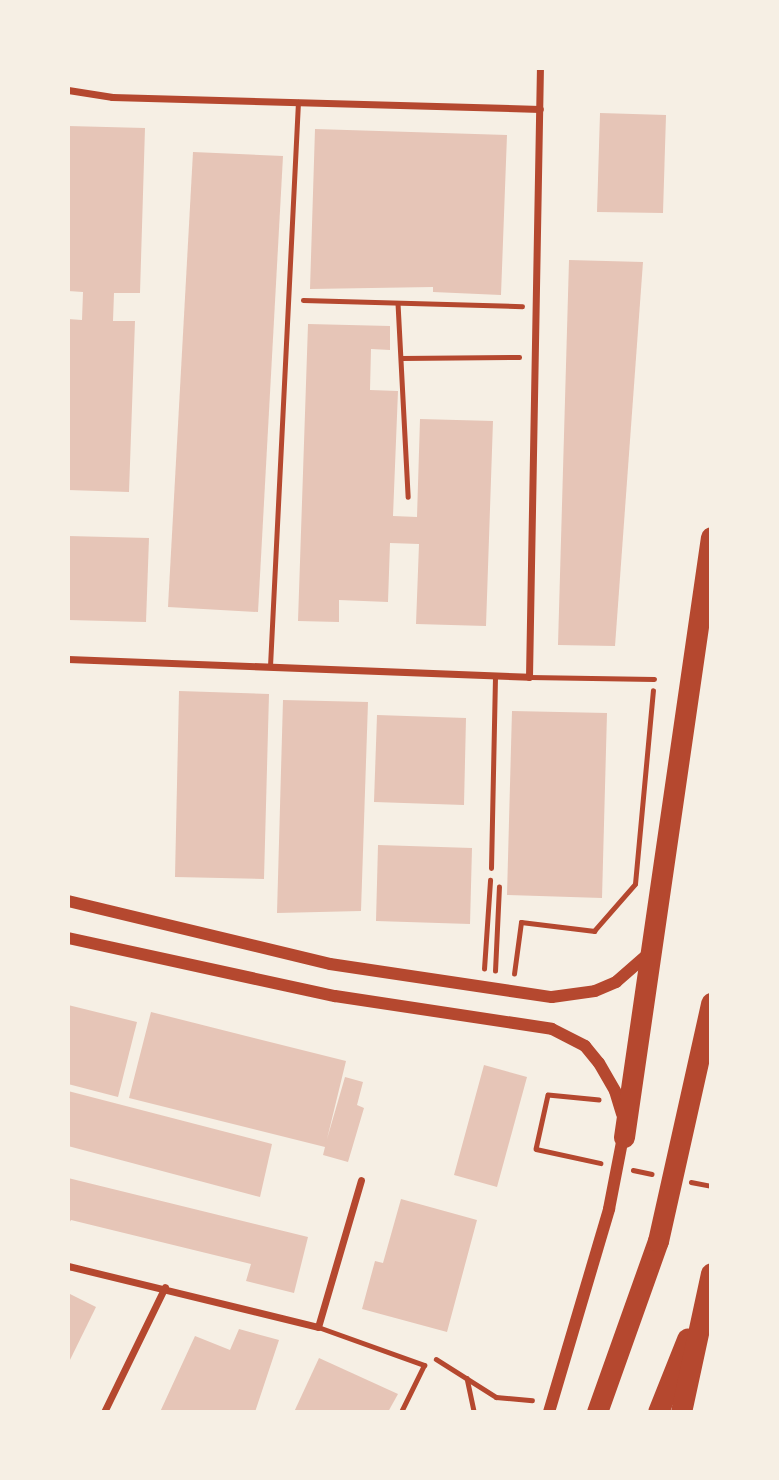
<!DOCTYPE html>
<style>
body{margin:0}
#map{position:relative;width:779px;height:1480px;overflow:hidden;background:#f6efe4;font-family:"Open Sans",sans-serif}
div>[style]{position:absolute}
.building>*{inset:0;background:#e6c5b7}
.path>*{height:4.5px;margin:-2.25px;padding:0 2.25px;transform-origin:2.25px;border-radius:2.25px;background:#b5482f}
.service>*{height:5px;margin:-2.5px;padding:0 2.5px;transform-origin:2.5px;border-radius:2.5px;background:#b5482f}
.minor>*{height:7px;margin:-3.5px;padding:0 3.5px;transform-origin:3.5px;border-radius:3.5px;background:#b5482f}
.tertiary>*{height:12px;margin:-6px;padding:0 6px;transform-origin:6px;border-radius:6px;background:#b5482f}
.motorway>*{height:21px;margin:-10.5px;padding:0 10.5px;transform-origin:10.5px;border-radius:10.5px;background:#b5482f}
span{translate:-50% -50%;white-space:nowrap;text-align:center;line-height:1.15;-webkit-text-stroke:5px #f6efe4;paint-order:stroke}
.frame{position:absolute;inset:0;border:70px solid #f6efe4;pointer-events:none}
</style>
<div id="map">
<div class="building">
<div style="clip-path:polygon(600px 113px,666px 115px,663px 213px,597px 212px)"></div>
<div style="clip-path:polygon(68px 126px,145px 128px,140px 293px,114px 293px,113px 321px,135px 321px,129px 492px,68px 490px,68px 319px,82px 320px,83px 292px,68px 291px)"></div>
<div style="clip-path:polygon(315px 129px,507px 135px,501px 295px,433px 292px,433px 287px,310px 289px)"></div>
<div style="clip-path:polygon(193px 152px,283px 156px,258px 612px,168px 607px)"></div>
<div style="clip-path:polygon(569px 260px,643px 262px,615px 646px,558px 645px)"></div>
<div style="clip-path:polygon(308px 324px,390px 326px,390px 350px,371px 349px,370px 390px,398px 391px,393px 516px,417px 517px,420px 419px,493px 421px,486px 626px,416px 624px,419px 544px,390px 543px,388px 602px,339px 600px,339px 622px,298px 621px)"></div>
<div style="clip-path:polygon(68px 536px,149px 538px,146px 622px,68px 620px)"></div>
<div style="clip-path:polygon(179px 691px,269px 694px,264px 879px,175px 877px)"></div>
<div style="clip-path:polygon(283px 700px,368px 702px,361px 911px,277px 913px)"></div>
<div style="clip-path:polygon(512px 711px,607px 713px,602px 898px,507px 895px)"></div>
<div style="clip-path:polygon(377px 715px,466px 718px,464px 805px,374px 802px)"></div>
<div style="clip-path:polygon(378px 845px,472px 848px,470px 924px,376px 921px)"></div>
<div style="clip-path:polygon(68px 1005px,137px 1022px,118px 1097px,68px 1084px)"></div>
<div style="clip-path:polygon(151px 1012px,346px 1061px,327px 1139px,345px 1077px,363px 1082px,357px 1105px,364px 1108px,348px 1162px,323px 1155px,325px 1147px,129px 1098px)"></div>
<div style="clip-path:polygon(484px 1065px,527px 1077px,497px 1187px,454px 1175px)"></div>
<div style="clip-path:polygon(68px 1091px,272px 1144px,260px 1197px,68px 1146px)"></div>
<div style="clip-path:polygon(68px 1178px,308px 1237px,294px 1293px,246px 1281px,251px 1264px,71px 1220px,68px 1225px)"></div>
<div style="clip-path:polygon(401px 1199px,477px 1220px,447px 1332px,362px 1309px,375px 1261px,383px 1263px)"></div>
<div style="clip-path:polygon(68px 1293px,96px 1307px,68px 1364px)"></div>
<div style="clip-path:polygon(239px 1329px,279px 1340px,255px 1412px,160px 1412px,195px 1336px,230px 1350px)"></div>
<div style="clip-path:polygon(319px 1358px,398px 1394px,388px 1412px,294px 1412px)"></div>
</div>
<div class="path">
<div style="left:303px;top:300px;width:219px;rotate:1.6deg"></div>
<div style="left:398px;top:303px;width:194px;rotate:87deg"></div>
<div style="left:401px;top:358px;width:118px;rotate:-0.5deg"></div>
<div style="left:484px;top:969px;width:89px;rotate:-86.1deg"></div>
<div style="left:495px;top:971px;width:84px;rotate:-87.3deg"></div>
<div style="left:514px;top:974px;width:52px;rotate:-82.3deg"></div>
<div style="left:521px;top:922px;width:74px;rotate:7deg"></div>
<div style="left:594px;top:931px;width:62px;rotate:-48.9deg"></div>
<div style="left:635px;top:884px;width:194px;rotate:-84.7deg"></div>
<div style="left:599px;top:1100px;width:51px;rotate:-174.4deg"></div>
<div style="left:548px;top:1095px;width:55px;rotate:102.5deg"></div>
<div style="left:536px;top:1149px;width:66px;rotate:12.3deg"></div>
<div style="left:633px;top:1170px;width:19px;rotate:12deg"></div>
<div style="left:691px;top:1182px;width:20px;rotate:11deg"></div>
<div style="left:436px;top:1359px;width:71px;rotate:32.3deg"></div>
<div style="left:496px;top:1397px;width:36px;rotate:5deg"></div>
<div style="left:467px;top:1378px;width:35px;rotate:78deg"></div>
</div>
<div class="service">
<div style="left:270px;top:666px;width:565px;rotate:-87.16deg"></div>
<div style="left:529px;top:677px;width:125px;rotate:0.9deg"></div>
<div style="left:491px;top:868px;width:193px;rotate:-88.8deg"></div>
<div style="left:318px;top:1327px;width:113px;rotate:19.7deg"></div>
<div style="left:424px;top:1365px;width:52px;rotate:116.1deg"></div>
</div>
<div class="minor">
<div style="left:68px;top:90px;width:45px;rotate:9deg"></div>
<div style="left:112px;top:97px;width:428px;rotate:1.6deg"></div>
<div style="left:68px;top:659px;width:461px;rotate:2.2deg"></div>
<div style="left:529px;top:677px;width:609px;rotate:-88.97deg"></div>
<div style="left:68px;top:1266px;width:257px;rotate:13.7deg"></div>
<div style="left:318px;top:1327px;width:153px;rotate:-73.7deg"></div>
<div style="left:104px;top:1412px;width:139px;rotate:-64deg"></div>
</div>
<div class="tertiary">
<div style="left:68px;top:901px;width:269px;rotate:13.5deg"></div>
<div style="left:330px;top:964px;width:224px;rotate:8.5deg"></div>
<div style="left:552px;top:997px;width:43px;rotate:-7.9deg"></div>
<div style="left:595px;top:991px;width:23px;rotate:-23deg"></div>
<div style="left:616px;top:982px;width:43px;rotate:-41.2deg"></div>
<div style="left:68px;top:938px;width:273px;rotate:12.3deg"></div>
<div style="left:335px;top:996px;width:219px;rotate:8.6deg"></div>
<div style="left:552px;top:1029px;width:37px;rotate:27deg"></div>
<div style="left:585px;top:1046px;width:22px;rotate:51deg"></div>
<div style="left:599px;top:1063px;width:32px;rotate:60deg"></div>
<div style="left:615px;top:1091px;width:24px;rotate:73deg"></div>
<div style="left:549px;top:1412px;width:212px;rotate:-73.5deg"></div>
<div style="left:609px;top:1209px;width:78px;rotate:-79deg"></div>
</div>
<div class="motorway">
<div style="left:624px;top:1137px;width:606px;rotate:-81.75deg"></div>
<div style="left:597px;top:1412px;width:182px;rotate:-70.4deg"></div>
<div style="left:658px;top:1241px;width:244px;rotate:-77.4deg"></div>
<div style="left:658px;top:1412px;width:79px;rotate:-68.3deg"></div>
<div style="left:681px;top:1412px;width:142px;rotate:-77.8deg"></div>
</div>
<div class="frame"></div>
</div>
